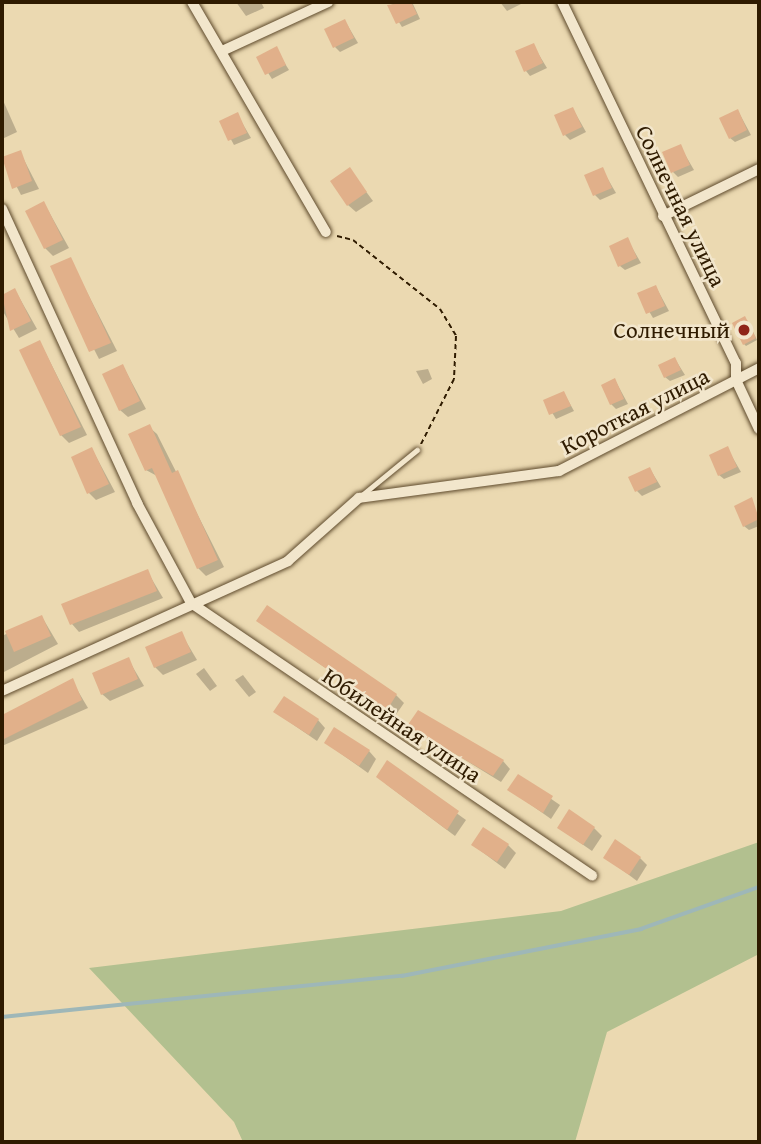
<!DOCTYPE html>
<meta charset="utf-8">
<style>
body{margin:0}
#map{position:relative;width:761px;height:1144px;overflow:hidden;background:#ebd9b1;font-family:"Gentium Book Plus",serif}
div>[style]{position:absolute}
.green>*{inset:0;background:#b2c08f}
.shadow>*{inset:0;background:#0003}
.stream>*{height:3.5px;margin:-1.75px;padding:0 1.75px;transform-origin:1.75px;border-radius:1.75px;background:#9eb7b8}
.building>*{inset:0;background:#e1b08a}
.path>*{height:2px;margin-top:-1px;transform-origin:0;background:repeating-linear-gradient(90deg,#2f1b00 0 5px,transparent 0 8.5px)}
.roads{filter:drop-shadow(0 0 2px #5e4a2c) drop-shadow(0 0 2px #5e4a2c)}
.service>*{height:4.5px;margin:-2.25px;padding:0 2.25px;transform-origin:2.25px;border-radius:2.25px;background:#f2e6cc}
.minor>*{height:10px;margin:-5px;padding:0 5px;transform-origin:5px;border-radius:5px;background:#f2e6cc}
.dots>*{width:19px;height:19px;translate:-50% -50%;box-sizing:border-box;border:4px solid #f2e6cc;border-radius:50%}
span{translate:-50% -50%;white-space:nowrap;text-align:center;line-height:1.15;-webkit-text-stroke:5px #f2e6cc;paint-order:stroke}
.street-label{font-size:23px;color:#2f1b00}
.poi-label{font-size:23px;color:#2f1b00}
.right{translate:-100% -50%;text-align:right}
.frame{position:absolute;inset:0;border:4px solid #2f1b00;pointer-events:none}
</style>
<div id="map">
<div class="green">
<div style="clip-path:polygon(759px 842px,759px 954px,607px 1032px,575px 1142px,243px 1142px,234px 1122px,89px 968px,561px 911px)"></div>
</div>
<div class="shadow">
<div style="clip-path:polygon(236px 2px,261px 2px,264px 8px,246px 16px)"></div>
<div style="clip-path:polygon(397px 2px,412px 2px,420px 19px,402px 27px,389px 6px)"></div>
<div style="clip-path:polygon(500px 2px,525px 2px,507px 11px)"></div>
<div style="clip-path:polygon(345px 21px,358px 43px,340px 52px,335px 47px)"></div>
<div style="clip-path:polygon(533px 45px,547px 68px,530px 76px,526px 71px)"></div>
<div style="clip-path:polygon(276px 49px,289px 70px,272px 79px,258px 57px)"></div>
<div style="clip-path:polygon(2px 98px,17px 132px,2px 139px)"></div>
<div style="clip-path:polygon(573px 109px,586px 132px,570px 140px,565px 135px)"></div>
<div style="clip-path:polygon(738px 111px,751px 135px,735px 142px,730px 138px)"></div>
<div style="clip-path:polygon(237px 114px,251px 138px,234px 145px,221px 121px)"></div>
<div style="clip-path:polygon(680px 146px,694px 170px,678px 177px,673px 172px)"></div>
<div style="clip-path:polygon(20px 152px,39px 189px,21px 195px,2px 158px)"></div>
<div style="clip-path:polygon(602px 169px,616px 193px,600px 200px,595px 195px)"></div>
<div style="clip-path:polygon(350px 170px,373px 201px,356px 212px,348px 205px)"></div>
<div style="clip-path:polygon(44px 203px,69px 248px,53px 256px,45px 248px)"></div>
<div style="clip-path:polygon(627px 239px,641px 263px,625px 270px,620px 266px)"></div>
<div style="clip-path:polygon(70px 259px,117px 351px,99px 359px,52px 267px)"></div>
<div style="clip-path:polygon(656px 287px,669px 311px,653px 318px,639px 294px)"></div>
<div style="clip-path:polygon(15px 290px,37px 329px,19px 338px,2px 310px,2px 296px)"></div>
<div style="clip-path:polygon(747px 320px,757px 340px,746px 346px,744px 344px)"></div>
<div style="clip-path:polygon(40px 342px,87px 435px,69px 443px,61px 435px)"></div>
<div style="clip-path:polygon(675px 359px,685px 375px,670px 381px,665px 377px)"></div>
<div style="clip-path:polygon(123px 366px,146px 409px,128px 417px,120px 410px)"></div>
<div style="clip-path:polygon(428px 369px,432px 379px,423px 384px,416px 371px)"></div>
<div style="clip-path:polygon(615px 380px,628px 404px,616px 409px,611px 404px)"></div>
<div style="clip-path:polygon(564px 393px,574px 411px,556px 419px,545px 401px)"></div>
<div style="clip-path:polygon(149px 427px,157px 434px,224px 567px,206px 576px,198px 568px,157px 476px,146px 470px)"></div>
<div style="clip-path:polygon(727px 448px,741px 472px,724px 479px,719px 475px)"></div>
<div style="clip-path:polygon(92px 449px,115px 492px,96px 500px,89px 493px)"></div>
<div style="clip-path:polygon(650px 469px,661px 487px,642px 496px,637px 491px)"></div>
<div style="clip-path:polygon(752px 499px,759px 526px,749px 530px,744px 526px)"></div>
<div style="clip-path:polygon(147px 571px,163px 598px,79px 632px,72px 624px)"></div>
<div style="clip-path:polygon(42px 617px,58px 644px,2px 673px,2px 636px)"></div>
<div style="clip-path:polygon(258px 621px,396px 695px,404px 703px,395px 716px)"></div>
<div style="clip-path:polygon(181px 633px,197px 660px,163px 675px,155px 667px)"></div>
<div style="clip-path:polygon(128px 659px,144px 686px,110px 701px,102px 694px)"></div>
<div style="clip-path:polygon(204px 668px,217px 686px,210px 691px,196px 674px)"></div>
<div style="clip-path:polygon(243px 675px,256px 692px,249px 697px,235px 680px)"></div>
<div style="clip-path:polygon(72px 681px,88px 708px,2px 746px,2px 716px)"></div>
<div style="clip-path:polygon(275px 712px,318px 720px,325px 728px,317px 741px)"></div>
<div style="clip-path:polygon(410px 726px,503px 761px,510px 769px,501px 782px)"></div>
<div style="clip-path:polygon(326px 743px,369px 751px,376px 759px,368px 773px)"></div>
<div style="clip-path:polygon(387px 763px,466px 820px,455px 836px,386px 784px)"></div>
<div style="clip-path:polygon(518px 776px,560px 805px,551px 819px,510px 790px)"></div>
<div style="clip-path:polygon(559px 828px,594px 828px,602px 836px,592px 851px)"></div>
<div style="clip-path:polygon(473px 845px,508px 845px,516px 853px,505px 869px)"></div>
<div style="clip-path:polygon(605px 857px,640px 858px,647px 865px,637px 881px)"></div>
</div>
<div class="stream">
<div style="left:2px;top:1017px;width:402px;rotate:-5.9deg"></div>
<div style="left:402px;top:976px;width:244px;rotate:-11.1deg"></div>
<div style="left:641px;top:929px;width:125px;rotate:-19.6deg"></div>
</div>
<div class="building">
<div style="clip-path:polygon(411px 2px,417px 14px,396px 24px,387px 5px)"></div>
<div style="clip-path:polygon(345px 19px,354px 38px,333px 48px,324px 29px)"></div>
<div style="clip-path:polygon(534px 43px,543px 63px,524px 72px,515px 51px)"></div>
<div style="clip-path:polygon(277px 46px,286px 65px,265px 75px,256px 57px)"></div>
<div style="clip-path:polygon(573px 107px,582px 127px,563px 136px,554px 115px)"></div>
<div style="clip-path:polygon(738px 109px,747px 130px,729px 139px,719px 118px)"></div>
<div style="clip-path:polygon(238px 112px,247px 133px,228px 141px,219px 121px)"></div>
<div style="clip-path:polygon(681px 144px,690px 165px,671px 173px,662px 152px)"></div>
<div style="clip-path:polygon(21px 150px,32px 181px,12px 189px,2px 157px)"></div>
<div style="clip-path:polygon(350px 167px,367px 192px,347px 206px,330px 181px)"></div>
<div style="clip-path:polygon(603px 167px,612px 188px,593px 196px,584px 175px)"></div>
<div style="clip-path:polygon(44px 201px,63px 240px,44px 249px,25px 211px)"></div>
<div style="clip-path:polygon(628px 237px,637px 258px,618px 267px,609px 246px)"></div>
<div style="clip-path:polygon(71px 257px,111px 343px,89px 352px,50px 266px)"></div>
<div style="clip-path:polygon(656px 285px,665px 306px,646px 314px,637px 293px)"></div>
<div style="clip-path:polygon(15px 288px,31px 321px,10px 331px,2px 295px)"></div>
<div style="clip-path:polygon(745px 316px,756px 338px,743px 345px,732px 323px)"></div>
<div style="clip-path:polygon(40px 340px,81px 427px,60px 436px,19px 350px)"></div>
<div style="clip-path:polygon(675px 357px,681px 370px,664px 378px,658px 365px)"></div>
<div style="clip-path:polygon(123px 364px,140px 401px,119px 411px,102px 374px)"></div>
<div style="clip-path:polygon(615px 378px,624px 399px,610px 405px,601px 385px)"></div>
<div style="clip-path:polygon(564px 391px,571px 406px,549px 415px,543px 400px)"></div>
<div style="clip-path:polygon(150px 424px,172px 473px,178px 470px,218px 560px,197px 569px,152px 468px,145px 471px,128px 434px)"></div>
<div style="clip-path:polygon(728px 446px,737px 467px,718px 476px,709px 455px)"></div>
<div style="clip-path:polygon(92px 447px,109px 484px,87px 494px,71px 457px)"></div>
<div style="clip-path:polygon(650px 467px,657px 482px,635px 492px,628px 477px)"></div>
<div style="clip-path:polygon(752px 497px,759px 519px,743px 527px,734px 506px)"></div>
<div style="clip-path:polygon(148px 569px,157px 591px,70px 625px,61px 604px)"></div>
<div style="clip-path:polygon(267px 605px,397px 694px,387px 710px,256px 621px)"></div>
<div style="clip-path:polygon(42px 615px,51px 636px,14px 652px,5px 631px)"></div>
<div style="clip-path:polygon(182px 631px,191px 652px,154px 668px,145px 647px)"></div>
<div style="clip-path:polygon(129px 657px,138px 679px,101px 695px,92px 673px)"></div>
<div style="clip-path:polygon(73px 678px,82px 700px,2px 740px,2px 715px)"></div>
<div style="clip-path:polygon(284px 696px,319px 719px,309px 735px,273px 712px)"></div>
<div style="clip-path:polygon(418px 710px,504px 760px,493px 776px,407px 726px)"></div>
<div style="clip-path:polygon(334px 727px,370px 750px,359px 766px,324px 743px)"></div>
<div style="clip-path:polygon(387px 760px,459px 811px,447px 830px,376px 777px)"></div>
<div style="clip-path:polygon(518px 774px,553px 796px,543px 813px,507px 790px)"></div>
<div style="clip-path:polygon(569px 809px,595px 827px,583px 845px,557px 828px)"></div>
<div style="clip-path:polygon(483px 827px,509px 844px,497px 862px,471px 845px)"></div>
<div style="clip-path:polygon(615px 839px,641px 857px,629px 875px,603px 858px)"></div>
</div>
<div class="path">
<div style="left:337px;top:236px;width:16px;rotate:14deg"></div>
<div style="left:353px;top:240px;width:111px;rotate:38.4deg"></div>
<div style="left:440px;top:309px;width:31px;rotate:59deg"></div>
<div style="left:456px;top:336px;width:43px;rotate:92.7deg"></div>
<div style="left:454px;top:379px;width:73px;rotate:116.9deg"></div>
</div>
<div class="roads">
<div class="service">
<div style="left:362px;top:495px;width:71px;rotate:-39.3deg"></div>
</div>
<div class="minor">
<div style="left:192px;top:2px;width:266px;rotate:59.8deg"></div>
<div style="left:562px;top:2px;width:401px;rotate:64.3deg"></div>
<div style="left:736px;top:363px;width:17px;rotate:90deg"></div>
<div style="left:736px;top:380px;width:54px;rotate:64.9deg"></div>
<div style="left:222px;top:51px;width:117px;rotate:-24.8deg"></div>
<div style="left:2px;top:209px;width:324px;rotate:65.3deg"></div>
<div style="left:137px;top:503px;width:114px;rotate:61.6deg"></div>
<div style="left:191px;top:603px;width:485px;rotate:34.2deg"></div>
<div style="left:663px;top:216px;width:107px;rotate:-26.1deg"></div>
<div style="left:2px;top:691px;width:314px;rotate:-24.4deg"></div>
<div style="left:288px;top:561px;width:95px;rotate:-41.6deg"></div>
<div style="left:359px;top:498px;width:202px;rotate:-7.7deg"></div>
<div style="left:559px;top:471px;width:225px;rotate:-27.2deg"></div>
</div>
</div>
<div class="dots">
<div style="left:744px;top:330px;background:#8f2418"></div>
</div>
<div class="street-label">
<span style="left:681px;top:206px;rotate:64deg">Солнечная улица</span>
<span style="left:635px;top:411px;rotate:-27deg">Короткая улица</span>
<span style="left:402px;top:725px;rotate:34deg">Юбилейная улица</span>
</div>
<div class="poi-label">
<span class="right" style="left:730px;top:330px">Солнечный</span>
</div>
<div class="frame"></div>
</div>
